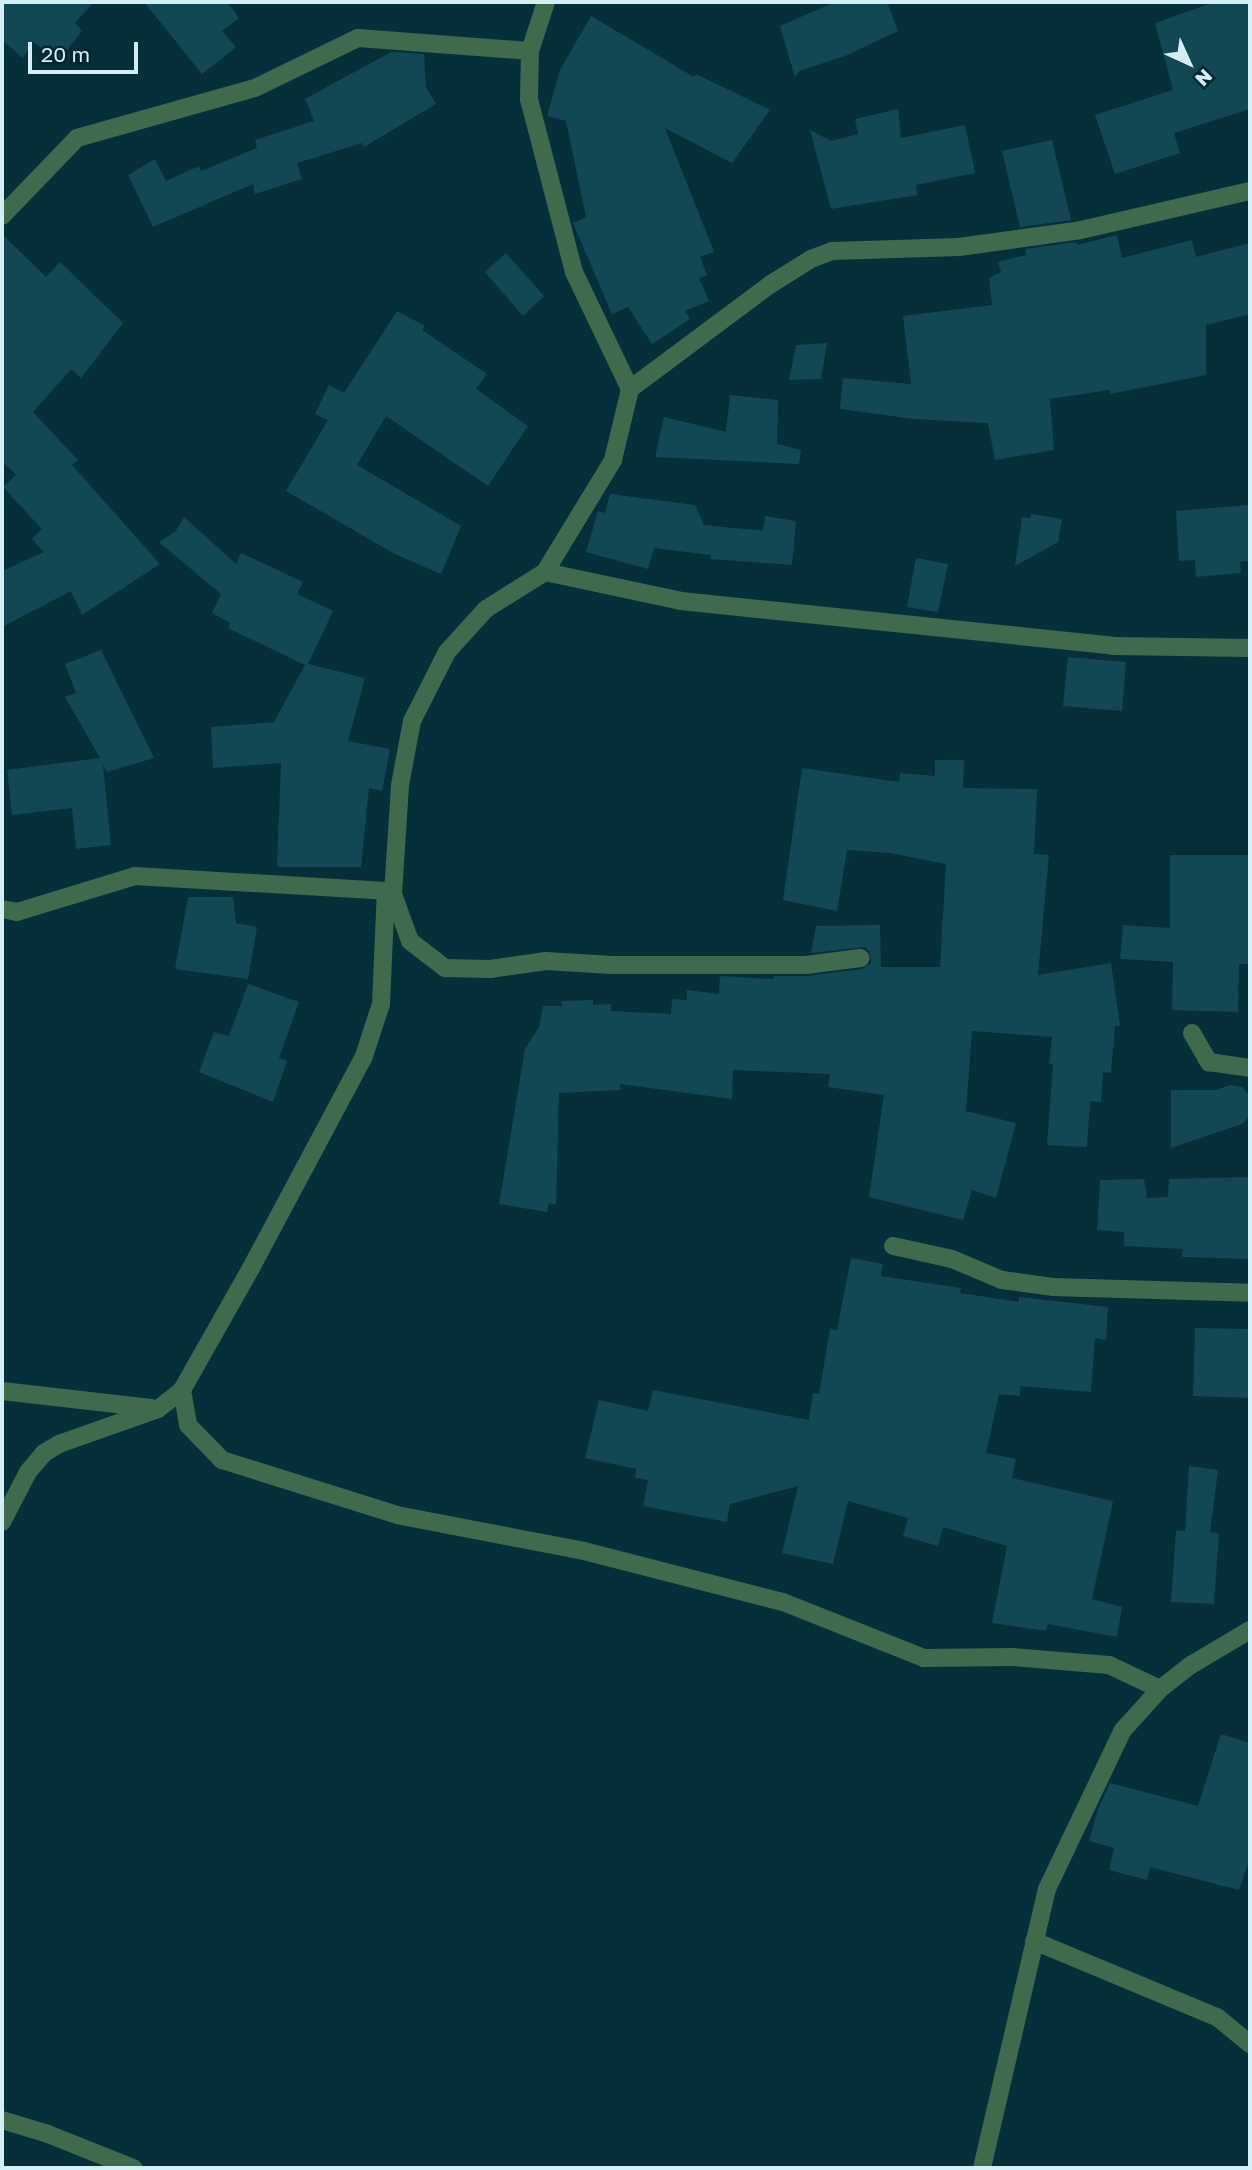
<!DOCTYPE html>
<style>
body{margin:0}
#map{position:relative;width:1252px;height:2170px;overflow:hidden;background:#063039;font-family:"Golos Text",sans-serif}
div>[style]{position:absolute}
.building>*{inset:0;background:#114854}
.minor>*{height:18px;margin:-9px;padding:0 9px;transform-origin:9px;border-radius:9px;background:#3f6a4e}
span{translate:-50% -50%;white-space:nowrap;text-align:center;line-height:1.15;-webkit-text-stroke:6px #00262f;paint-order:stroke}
.frame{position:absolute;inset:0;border:4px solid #d4eef5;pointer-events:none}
.north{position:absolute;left:1154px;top:28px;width:70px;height:70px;-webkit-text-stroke:5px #00262f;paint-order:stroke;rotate:135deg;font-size:19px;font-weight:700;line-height:28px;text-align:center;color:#d4eef5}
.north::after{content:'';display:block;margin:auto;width:24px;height:32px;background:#d4eef5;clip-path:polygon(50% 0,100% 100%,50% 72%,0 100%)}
.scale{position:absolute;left:28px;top:42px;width:110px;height:32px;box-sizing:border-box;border:4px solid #d4eef5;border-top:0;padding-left:9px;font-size:21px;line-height:24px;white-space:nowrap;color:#d4eef5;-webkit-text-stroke:5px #00262f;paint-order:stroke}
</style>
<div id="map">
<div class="building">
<div style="clip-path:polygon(2px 2px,94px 2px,75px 23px,82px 31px,59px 60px,33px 42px,23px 58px,2px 40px)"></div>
<div style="clip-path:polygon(144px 2px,227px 2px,239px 18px,222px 31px,236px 47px,202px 74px)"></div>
<div style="clip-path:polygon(835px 2px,887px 2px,898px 31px,845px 56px,799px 71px,795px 77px,780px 26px)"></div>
<div style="clip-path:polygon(1215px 2px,1250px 2px,1250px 109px,1174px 133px,1180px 153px,1115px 174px,1095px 115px,1173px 90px,1155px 23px)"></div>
<div style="clip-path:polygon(591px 16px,694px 77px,696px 74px,770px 110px,732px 163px,665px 128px,714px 252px,700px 257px,707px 275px,699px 278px,709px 301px,685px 311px,690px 319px,652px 344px,628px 307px,612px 314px,573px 223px,586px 217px,566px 121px,547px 116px,560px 70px)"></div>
<div style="clip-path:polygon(391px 52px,424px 54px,426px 87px,436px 104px,364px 147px,362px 143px,297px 163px,302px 179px,255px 194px,253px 184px,153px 227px,128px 175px,155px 159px,166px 181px,199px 166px,201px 171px,257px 148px,255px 140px,314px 121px,305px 99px)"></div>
<div style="clip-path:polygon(898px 109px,901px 138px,965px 125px,975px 173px,916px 185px,917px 195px,831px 209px,810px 130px,831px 141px,858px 134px,855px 119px)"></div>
<div style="clip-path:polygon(1052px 140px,1071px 220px,1020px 227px,1002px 151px)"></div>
<div style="clip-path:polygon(2px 234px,46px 277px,60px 262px,123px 323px,81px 378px,71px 369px,33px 412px,78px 460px,72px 465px,160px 564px,82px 615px,71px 591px,2px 627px,2px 571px,44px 552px,32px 539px,42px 529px,3px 487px,16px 475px,2px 461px)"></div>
<div style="clip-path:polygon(1117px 235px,1122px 258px,1192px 240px,1196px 257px,1250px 243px,1250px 314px,1206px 325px,1206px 375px,1110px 394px,1109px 390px,1050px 399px,1054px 450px,995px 460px,988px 423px,914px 419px,840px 409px,843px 378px,911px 384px,903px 316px,992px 305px,989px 278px,1001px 272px,998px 262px,1026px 255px,1025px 249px,1076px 242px,1077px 245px)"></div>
<div style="clip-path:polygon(506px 253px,544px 296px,523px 316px,485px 272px)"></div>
<div style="clip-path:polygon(397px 311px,425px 326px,422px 330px,487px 374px,476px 389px,528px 426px,488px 486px,386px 416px,357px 465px,461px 526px,441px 574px,395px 554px,286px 491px,328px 420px,315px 414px,329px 385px,344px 393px)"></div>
<div style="clip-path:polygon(827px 343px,821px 379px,789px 380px,796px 345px)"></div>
<div style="clip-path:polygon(730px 395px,778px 400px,777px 444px,801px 450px,799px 464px,655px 457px,664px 417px,726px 432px)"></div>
<div style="clip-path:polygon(610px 494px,695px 505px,704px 525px,763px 531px,765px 516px,796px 521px,792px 565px,710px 559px,711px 555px,654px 548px,648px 569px,586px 552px,598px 511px,605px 513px)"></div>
<div style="clip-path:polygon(1250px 505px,1250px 561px,1240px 562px,1241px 573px,1196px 577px,1195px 560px,1179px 561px,1176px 511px)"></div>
<div style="clip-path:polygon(1031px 514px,1062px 519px,1058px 542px,1015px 566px,1022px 517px,1030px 518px)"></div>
<div style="clip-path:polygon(184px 517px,236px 564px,241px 553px,303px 582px,297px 594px,333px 611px,308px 664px,365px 678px,348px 741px,390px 749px,382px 791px,369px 788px,361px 867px,277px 867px,281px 763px,213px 768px,211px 727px,274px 722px,305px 665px,228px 628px,230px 623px,212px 613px,221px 594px,159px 542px,175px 532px)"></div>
<div style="clip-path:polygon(916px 558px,948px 564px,938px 612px,907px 607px)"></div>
<div style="clip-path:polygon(101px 650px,154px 758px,107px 772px,103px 765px,111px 845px,76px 849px,72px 808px,12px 815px,7px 770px,100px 758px,65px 697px,76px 693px,65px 664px)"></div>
<div style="clip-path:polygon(1068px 657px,1126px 662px,1122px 711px,1063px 706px)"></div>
<div style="clip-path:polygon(935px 760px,964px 760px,963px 788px,1037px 789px,1034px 854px,1049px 855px,1038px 975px,1111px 963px,1120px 1026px,1115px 1026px,1111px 1073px,1103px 1072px,1101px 1102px,1090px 1101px,1087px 1147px,1047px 1145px,1053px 1064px,1049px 1064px,1052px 1037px,972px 1031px,966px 1111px,1016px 1123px,996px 1198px,972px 1190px,963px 1220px,869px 1197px,884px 1095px,828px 1087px,830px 1074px,733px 1070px,732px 1099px,620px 1084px,621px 1090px,559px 1093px,556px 1205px,549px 1203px,547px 1212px,499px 1204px,525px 1049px,539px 1027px,543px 1006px,562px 1006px,561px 1001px,593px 1000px,593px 1005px,611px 1004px,611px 1011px,671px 1014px,672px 999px,687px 1000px,687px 990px,719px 994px,720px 976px,774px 979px,774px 976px,807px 976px,862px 969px,871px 963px,870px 952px,865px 947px,811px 953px,816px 926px,880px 925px,881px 967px,940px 967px,946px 864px,890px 853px,847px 850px,837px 911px,783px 900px,802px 768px,899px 782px,900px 773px,935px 776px)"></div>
<div style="clip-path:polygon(1170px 855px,1250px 855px,1250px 964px,1239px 964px,1238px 1012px,1172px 1010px,1173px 962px,1120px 959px,1123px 925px,1170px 928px)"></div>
<div style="clip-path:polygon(188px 897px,233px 897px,236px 923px,257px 927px,248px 979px,175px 969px)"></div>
<div style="clip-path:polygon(248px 984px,299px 1002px,279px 1058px,287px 1061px,273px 1102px,199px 1072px,214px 1032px,229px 1036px)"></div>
<div style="clip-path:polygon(1230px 1085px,1242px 1087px,1250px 1096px,1250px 1116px,1242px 1124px,1171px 1148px,1171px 1090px,1216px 1090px)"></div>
<div style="clip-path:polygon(1250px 1177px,1250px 1259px,1182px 1257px,1183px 1249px,1124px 1246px,1124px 1232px,1097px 1230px,1100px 1180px,1144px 1179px,1147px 1198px,1168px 1197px,1169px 1179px)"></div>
<div style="clip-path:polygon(851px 1258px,883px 1264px,881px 1276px,961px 1288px,960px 1293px,1019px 1302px,1019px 1297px,1108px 1307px,1106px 1340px,1095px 1338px,1091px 1392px,1020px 1386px,1020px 1396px,999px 1394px,986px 1453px,1016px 1459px,1012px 1478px,1113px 1501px,1092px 1599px,1122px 1607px,1117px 1637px,1048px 1624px,1046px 1631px,992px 1623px,1007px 1546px,943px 1527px,938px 1546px,903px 1536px,908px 1518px,848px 1501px,833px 1564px,782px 1553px,798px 1486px,730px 1504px,727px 1522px,643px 1506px,648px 1480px,635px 1478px,636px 1469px,585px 1458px,599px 1400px,648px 1411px,653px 1390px,809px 1420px,813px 1393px,819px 1394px,830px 1329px,837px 1330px)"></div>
<div style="clip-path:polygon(1195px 1328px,1250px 1329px,1250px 1398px,1193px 1396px)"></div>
<div style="clip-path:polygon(1189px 1466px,1218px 1470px,1210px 1532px,1219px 1533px,1214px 1604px,1171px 1602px,1176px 1530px,1185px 1531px)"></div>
<div style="clip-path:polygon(1221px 1734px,1250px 1743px,1250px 1858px,1239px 1890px,1150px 1867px,1147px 1880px,1109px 1870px,1114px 1848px,1089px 1841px,1098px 1809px,1110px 1783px,1198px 1806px)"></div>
</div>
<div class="minor">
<div style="left:2px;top:216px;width:108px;rotate:-46.1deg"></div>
<div style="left:77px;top:138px;width:185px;rotate:-15.7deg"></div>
<div style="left:255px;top:88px;width:114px;rotate:-25.9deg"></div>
<div style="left:358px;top:38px;width:172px;rotate:4.3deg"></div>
<div style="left:630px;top:389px;width:176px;rotate:-36.7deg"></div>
<div style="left:771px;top:284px;width:47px;rotate:-32deg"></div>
<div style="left:811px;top:259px;width:22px;rotate:-21deg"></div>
<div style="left:832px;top:251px;width:127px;rotate:-1.8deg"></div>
<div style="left:959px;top:247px;width:123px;rotate:-7.9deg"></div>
<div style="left:1081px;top:230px;width:173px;rotate:-13deg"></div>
<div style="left:545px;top:572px;width:139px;rotate:12deg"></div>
<div style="left:681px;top:601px;width:434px;rotate:5.9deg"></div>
<div style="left:1113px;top:646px;width:137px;rotate:0.8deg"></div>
<div style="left:393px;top:894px;width:50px;rotate:70.1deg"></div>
<div style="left:410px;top:941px;width:44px;rotate:37.6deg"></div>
<div style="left:445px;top:968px;width:45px;rotate:1.3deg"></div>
<div style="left:490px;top:969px;width:57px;rotate:-8.1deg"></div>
<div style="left:546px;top:961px;width:66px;rotate:3.5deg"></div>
<div style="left:612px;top:965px;width:194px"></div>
<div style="left:806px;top:965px;width:55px;rotate:-7.3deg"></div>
<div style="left:2px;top:909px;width:15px;rotate:11deg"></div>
<div style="left:17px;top:912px;width:123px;rotate:-17deg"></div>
<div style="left:135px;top:876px;width:251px;rotate:3.4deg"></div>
<div style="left:1192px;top:1033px;width:34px;rotate:60deg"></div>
<div style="left:1209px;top:1062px;width:41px;rotate:8.3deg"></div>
<div style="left:893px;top:1246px;width:60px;rotate:12.4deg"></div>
<div style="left:952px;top:1259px;width:54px;rotate:22.8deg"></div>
<div style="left:1002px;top:1280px;width:51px;rotate:7.8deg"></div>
<div style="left:1053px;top:1287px;width:197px;rotate:1.7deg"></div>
<div style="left:182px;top:1390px;width:36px;rotate:80deg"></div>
<div style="left:188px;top:1425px;width:49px;rotate:45.8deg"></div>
<div style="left:222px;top:1460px;width:183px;rotate:17.4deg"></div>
<div style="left:397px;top:1515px;width:190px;rotate:10.9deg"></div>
<div style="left:584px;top:1551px;width:205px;rotate:14.4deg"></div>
<div style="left:783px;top:1602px;width:152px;rotate:21.7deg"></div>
<div style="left:924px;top:1658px;width:89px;rotate:-0.6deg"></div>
<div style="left:1013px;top:1657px;width:96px;rotate:4.8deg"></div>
<div style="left:1109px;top:1665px;width:56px;rotate:25.2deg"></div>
<div style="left:2px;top:1391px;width:150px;rotate:6.5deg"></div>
<div style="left:2px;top:1522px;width:56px;rotate:-62.5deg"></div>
<div style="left:28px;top:1472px;width:25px;rotate:-50deg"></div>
<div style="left:44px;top:1453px;width:17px;rotate:-31deg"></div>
<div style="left:59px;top:1444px;width:105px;rotate:-19.5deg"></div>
<div style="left:158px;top:1409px;width:31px;rotate:-38deg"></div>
<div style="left:182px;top:1390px;width:140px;rotate:-60.5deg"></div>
<div style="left:251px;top:1268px;width:240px;rotate:-61.9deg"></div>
<div style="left:364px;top:1056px;width:55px;rotate:-71.9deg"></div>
<div style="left:381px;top:1004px;width:113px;rotate:-87.5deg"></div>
<div style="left:386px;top:891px;width:8px;rotate:23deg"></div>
<div style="left:393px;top:894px;width:109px;rotate:-86.3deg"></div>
<div style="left:400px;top:785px;width:65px;rotate:-79.4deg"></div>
<div style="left:412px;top:721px;width:77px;rotate:-63.1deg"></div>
<div style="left:447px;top:652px;width:58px;rotate:-47.8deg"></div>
<div style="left:486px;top:609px;width:70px;rotate:-32.1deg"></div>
<div style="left:545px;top:572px;width:131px;rotate:-58.7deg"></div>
<div style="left:613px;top:460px;width:73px;rotate:-76.5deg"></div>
<div style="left:630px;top:389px;width:130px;rotate:-115.6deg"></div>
<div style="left:574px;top:272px;width:179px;rotate:-104.6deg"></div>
<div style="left:529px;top:99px;width:48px;rotate:-88.8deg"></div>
<div style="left:530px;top:51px;width:52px;rotate:-71.9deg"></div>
<div style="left:1034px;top:1941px;width:198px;rotate:22.6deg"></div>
<div style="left:1217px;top:2017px;width:43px;rotate:39.3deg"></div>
<div style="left:2px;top:2120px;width:48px;rotate:16.9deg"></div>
<div style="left:48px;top:2134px;width:92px;rotate:21.8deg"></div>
<div style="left:982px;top:2168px;width:286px;rotate:-76.9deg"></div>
<div style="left:1047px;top:1889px;width:176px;rotate:-64.5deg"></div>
<div style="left:1123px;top:1730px;width:55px;rotate:-47.9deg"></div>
<div style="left:1160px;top:1689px;width:39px;rotate:-38deg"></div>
<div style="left:1191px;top:1665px;width:69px;rotate:-30.7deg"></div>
</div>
<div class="frame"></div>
<div class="north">N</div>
<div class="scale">20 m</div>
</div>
